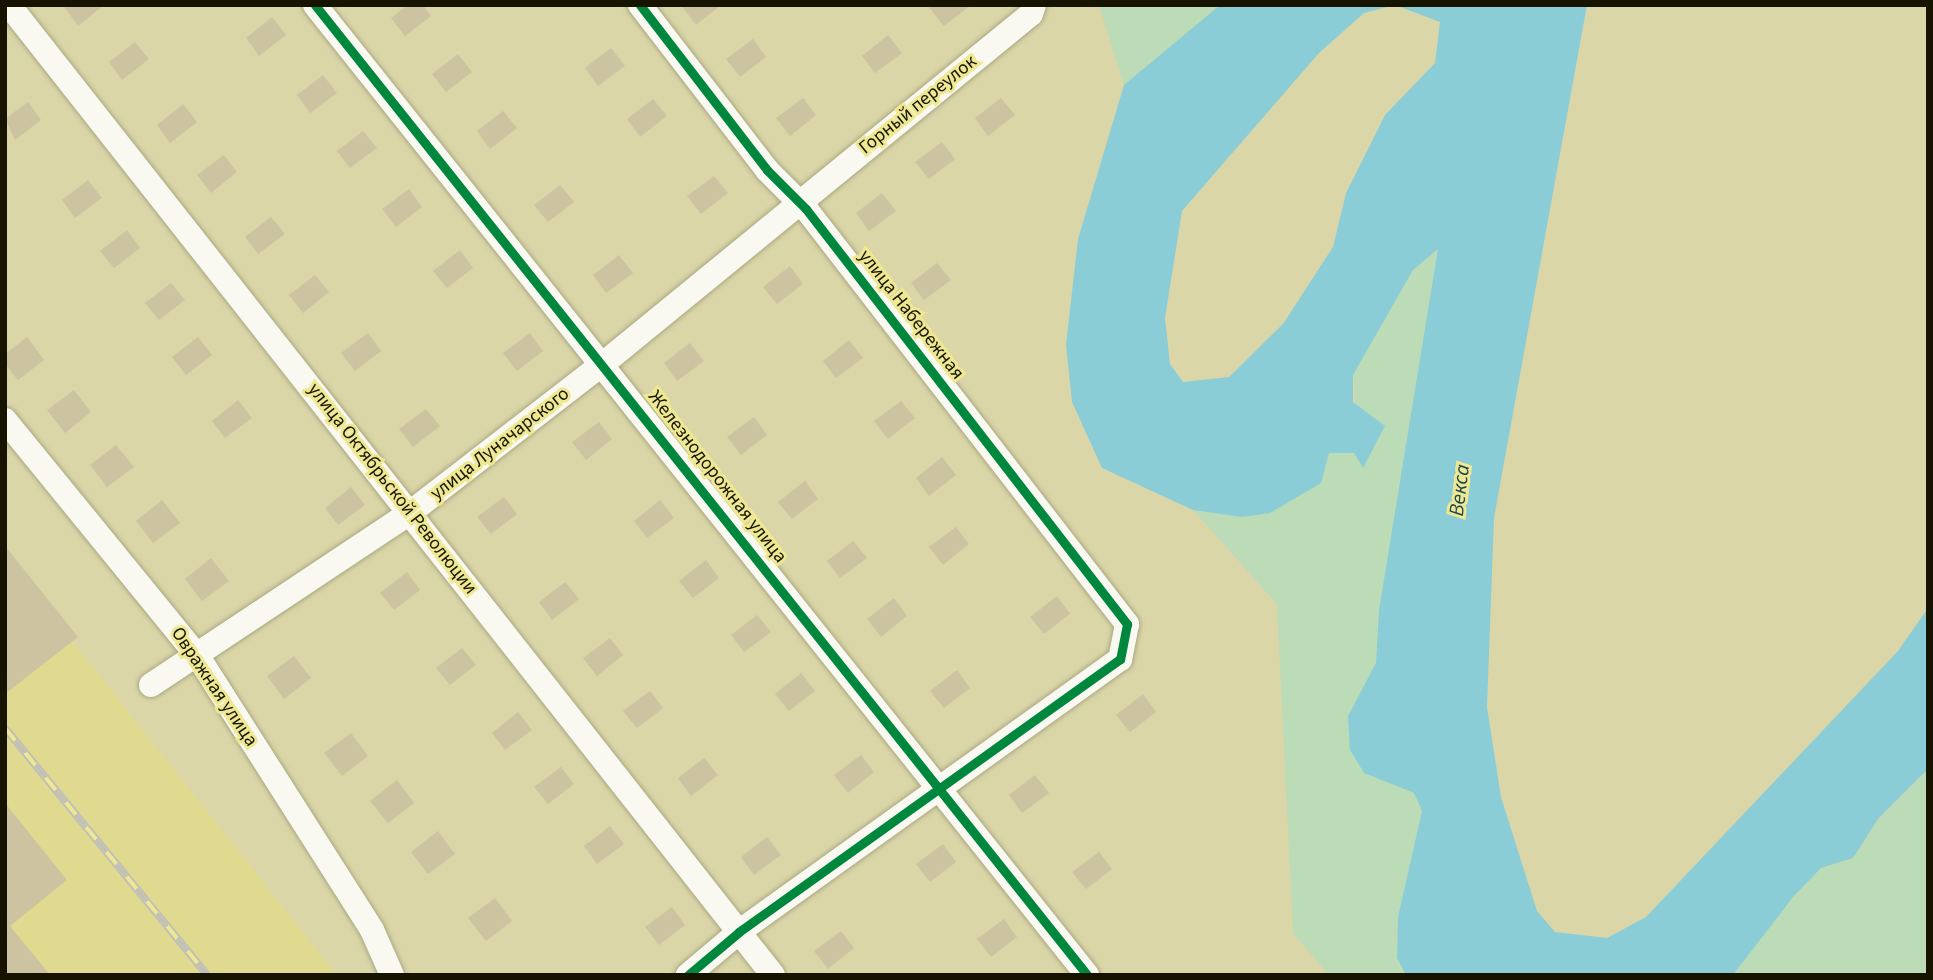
<!DOCTYPE html>
<meta charset="utf-8">
<style>
body{margin:0}
#map{position:relative;width:1933px;height:980px;overflow:hidden;background:#dad6a8;font-family:"Source Sans 3",sans-serif}
div>[style]{position:absolute}
.built>*{inset:0;background:#e0da91}
.green>*{inset:0;background:#bcdbb7}
.water>*{inset:0;background:#8bcdd7}
.building>*{inset:0;background:#ccc3a0}
.roads{filter:drop-shadow(0 0 2px #aba883) drop-shadow(0 0 2px #aba883)}
.minor>*{height:24px;margin:-12px;padding:0 12px;transform-origin:12px;border-radius:12px;background:#f9f9f2}
.rail>*{height:8px;margin-top:-4px;transform-origin:0;background:repeating-linear-gradient(90deg,#efe893 0 16px,#c2c1b5 0 32px);box-sizing:border-box;border-block:2px solid #c2c1b5}
.cycleway>*{height:9px;margin:-4.5px;padding:0 4.5px;transform-origin:4.5px;border-radius:4.5px;background:#00873e}
span{translate:-50% -50%;white-space:nowrap;text-align:center;line-height:1.15;-webkit-text-stroke:6px #efe893;paint-order:stroke}
.street-label{font-size:19px;color:#161400}
.water-label{font-size:21px;color:#194453;font-style:italic}
.frame{position:absolute;inset:0;border:7px solid #161400;pointer-events:none}
</style>
<div id="map">
<div class="built">
<div style="clip-path:polygon(5px 556px,337px 975px,5px 975px)"></div>
</div>
<div class="green">
<div style="clip-path:polygon(1099px 5px,1220px 5px,1124px 85px)"></div>
<div style="clip-path:polygon(1439px 248px,1379px 610px,1376px 663px,1348px 716px,1364px 773px,1414px 793px,1422px 811px,1398px 917px,1397px 958px,1406px 975px,1329px 975px,1293px 933px,1277px 604px,1193px 510px,1242px 517px,1329px 453px,1354px 453px,1362px 467px,1353px 375px,1413px 270px)"></div>
<div style="clip-path:polygon(1928px 769px,1928px 975px,1733px 975px,1793px 897px,1821px 868px,1853px 858px,1878px 819px)"></div>
</div>
<div class="water">
<div style="clip-path:polygon(evenodd,1220px 5px,1587px 5px,1494px 518px,1487px 707px,1501px 797px,1537px 911px,1555px 932px,1607px 938px,1646px 917px,1898px 651px,1928px 608px,1928px 769px,1878px 819px,1853px 858px,1821px 868px,1793px 897px,1733px 975px,1406px 975px,1397px 958px,1398px 917px,1422px 811px,1414px 793px,1364px 773px,1350px 750px,1348px 716px,1376px 663px,1379px 610px,1438px 249px,1413px 270px,1353px 375px,1353px 402px,1385px 426px,1363px 468px,1354px 453px,1329px 453px,1321px 483px,1270px 513px,1242px 517px,1193px 510px,1102px 468px,1072px 402px,1066px 345px,1078px 239px,1124px 85px,1220px 5px,1395px 5px,1440px 22px,1435px 63px,1385px 115px,1346px 193px,1333px 247px,1283px 324px,1229px 377px,1183px 382px,1170px 364px,1165px 318px,1182px 211px,1319px 53px,1364px 13px,1395px 5px)"></div>
</div>
<div class="building">
<div style="clip-path:polygon(63px 5px,104px 5px,78px 26px)"></div>
<div style="clip-path:polygon(408px 5px,423px 5px,431px 16px,405px 36px,391px 18px)"></div>
<div style="clip-path:polygon(681px 5px,721px 5px,696px 25px)"></div>
<div style="clip-path:polygon(927px 5px,971px 5px,944px 26px)"></div>
<div style="clip-path:polygon(272px 17px,286px 35px,259px 56px,246px 38px)"></div>
<div style="clip-path:polygon(888px 35px,902px 53px,875px 73px,862px 56px)"></div>
<div style="clip-path:polygon(753px 39px,766px 57px,740px 77px,726px 59px)"></div>
<div style="clip-path:polygon(135px 42px,149px 59px,122px 80px,109px 62px)"></div>
<div style="clip-path:polygon(611px 48px,625px 66px,598px 86px,585px 68px)"></div>
<div style="clip-path:polygon(458px 54px,472px 72px,446px 92px,432px 74px)"></div>
<div style="clip-path:polygon(323px 75px,337px 93px,310px 113px,297px 95px)"></div>
<div style="clip-path:polygon(803px 98px,816px 115px,790px 136px,776px 118px)"></div>
<div style="clip-path:polygon(1001px 98px,1015px 115px,988px 136px,975px 118px)"></div>
<div style="clip-path:polygon(653px 99px,667px 116px,640px 137px,627px 119px)"></div>
<div style="clip-path:polygon(28px 102px,41px 120px,15px 140px,5px 119px)"></div>
<div style="clip-path:polygon(183px 104px,197px 122px,170px 143px,157px 125px)"></div>
<div style="clip-path:polygon(503px 111px,517px 128px,490px 149px,477px 131px)"></div>
<div style="clip-path:polygon(363px 131px,377px 148px,350px 168px,337px 151px)"></div>
<div style="clip-path:polygon(942px 142px,955px 159px,929px 179px,915px 162px)"></div>
<div style="clip-path:polygon(224px 155px,237px 172px,211px 193px,197px 175px)"></div>
<div style="clip-path:polygon(714px 176px,728px 193px,701px 214px,687px 196px)"></div>
<div style="clip-path:polygon(88px 180px,102px 198px,75px 218px,62px 200px)"></div>
<div style="clip-path:polygon(560px 185px,574px 202px,548px 222px,534px 205px)"></div>
<div style="clip-path:polygon(409px 189px,422px 207px,396px 227px,382px 209px)"></div>
<div style="clip-path:polygon(882px 193px,896px 211px,869px 231px,856px 213px)"></div>
<div style="clip-path:polygon(271px 217px,285px 234px,258px 254px,245px 237px)"></div>
<div style="clip-path:polygon(127px 230px,140px 248px,114px 268px,100px 251px)"></div>
<div style="clip-path:polygon(460px 250px,473px 268px,447px 288px,433px 271px)"></div>
<div style="clip-path:polygon(619px 255px,633px 273px,606px 293px,593px 275px)"></div>
<div style="clip-path:polygon(937px 263px,951px 280px,924px 300px,911px 283px)"></div>
<div style="clip-path:polygon(790px 266px,803px 284px,777px 304px,763px 287px)"></div>
<div style="clip-path:polygon(315px 275px,329px 292px,303px 313px,289px 295px)"></div>
<div style="clip-path:polygon(171px 283px,185px 300px,159px 320px,145px 303px)"></div>
<div style="clip-path:polygon(368px 333px,381px 351px,355px 371px,341px 353px)"></div>
<div style="clip-path:polygon(530px 333px,543px 351px,517px 371px,503px 353px)"></div>
<div style="clip-path:polygon(27px 337px,44px 360px,18px 380px,5px 364px,5px 354px)"></div>
<div style="clip-path:polygon(198px 337px,212px 355px,186px 375px,172px 357px)"></div>
<div style="clip-path:polygon(849px 340px,863px 358px,836px 378px,823px 361px)"></div>
<div style="clip-path:polygon(690px 343px,704px 361px,677px 381px,664px 363px)"></div>
<div style="clip-path:polygon(74px 390px,91px 412px,65px 433px,47px 410px)"></div>
<div style="clip-path:polygon(238px 400px,252px 418px,225px 438px,212px 421px)"></div>
<div style="clip-path:polygon(901px 401px,915px 418px,888px 439px,874px 421px)"></div>
<div style="clip-path:polygon(426px 409px,440px 426px,413px 447px,399px 429px)"></div>
<div style="clip-path:polygon(754px 417px,767px 435px,741px 455px,727px 437px)"></div>
<div style="clip-path:polygon(599px 422px,612px 439px,586px 460px,572px 442px)"></div>
<div style="clip-path:polygon(116px 445px,134px 467px,107px 487px,90px 465px)"></div>
<div style="clip-path:polygon(942px 457px,956px 475px,929px 496px,916px 478px)"></div>
<div style="clip-path:polygon(805px 481px,818px 499px,792px 519px,778px 502px)"></div>
<div style="clip-path:polygon(351px 487px,365px 505px,338px 525px,325px 508px)"></div>
<div style="clip-path:polygon(504px 497px,517px 514px,491px 534px,477px 517px)"></div>
<div style="clip-path:polygon(162px 500px,180px 523px,153px 543px,136px 521px)"></div>
<div style="clip-path:polygon(660px 500px,674px 518px,647px 538px,634px 521px)"></div>
<div style="clip-path:polygon(956px 527px,969px 544px,943px 565px,929px 547px)"></div>
<div style="clip-path:polygon(853px 541px,867px 558px,840px 578px,827px 561px)"></div>
<div style="clip-path:polygon(5px 546px,78px 637px,5px 694px)"></div>
<div style="clip-path:polygon(211px 558px,229px 581px,202px 601px,185px 579px)"></div>
<div style="clip-path:polygon(706px 560px,719px 578px,693px 598px,679px 581px)"></div>
<div style="clip-path:polygon(407px 572px,420px 590px,394px 610px,380px 593px)"></div>
<div style="clip-path:polygon(565px 582px,579px 599px,552px 620px,539px 602px)"></div>
<div style="clip-path:polygon(1057px 596px,1070px 614px,1044px 634px,1030px 617px)"></div>
<div style="clip-path:polygon(894px 598px,907px 616px,881px 637px,867px 619px)"></div>
<div style="clip-path:polygon(757px 615px,771px 632px,744px 652px,731px 635px)"></div>
<div style="clip-path:polygon(610px 638px,623px 655px,597px 676px,583px 658px)"></div>
<div style="clip-path:polygon(462px 648px,476px 665px,450px 685px,436px 668px)"></div>
<div style="clip-path:polygon(294px 656px,311px 678px,284px 699px,267px 676px)"></div>
<div style="clip-path:polygon(957px 670px,970px 688px,944px 708px,930px 691px)"></div>
<div style="clip-path:polygon(801px 673px,815px 691px,789px 711px,775px 694px)"></div>
<div style="clip-path:polygon(650px 691px,663px 708px,637px 728px,623px 711px)"></div>
<div style="clip-path:polygon(1143px 694px,1156px 712px,1130px 732px,1116px 715px)"></div>
<div style="clip-path:polygon(518px 712px,532px 730px,505px 750px,492px 733px)"></div>
<div style="clip-path:polygon(351px 733px,368px 756px,342px 776px,324px 753px)"></div>
<div style="clip-path:polygon(861px 755px,874px 772px,848px 793px,834px 775px)"></div>
<div style="clip-path:polygon(704px 758px,718px 775px,691px 796px,678px 778px)"></div>
<div style="clip-path:polygon(561px 767px,574px 784px,548px 804px,534px 787px)"></div>
<div style="clip-path:polygon(1035px 775px,1049px 793px,1022px 813px,1009px 795px)"></div>
<div style="clip-path:polygon(397px 780px,414px 803px,388px 823px,370px 801px)"></div>
<div style="clip-path:polygon(5px 803px,67px 880px,10px 926px,50px 975px,5px 975px)"></div>
<div style="clip-path:polygon(610px 826px,624px 844px,597px 864px,584px 846px)"></div>
<div style="clip-path:polygon(438px 831px,455px 854px,428px 874px,411px 852px)"></div>
<div style="clip-path:polygon(767px 837px,781px 855px,754px 875px,741px 857px)"></div>
<div style="clip-path:polygon(943px 844px,956px 862px,930px 882px,916px 864px)"></div>
<div style="clip-path:polygon(1099px 852px,1112px 869px,1086px 889px,1072px 872px)"></div>
<div style="clip-path:polygon(495px 898px,512px 921px,486px 941px,468px 918px)"></div>
<div style="clip-path:polygon(672px 907px,685px 925px,659px 945px,645px 927px)"></div>
<div style="clip-path:polygon(1004px 919px,1017px 937px,991px 957px,977px 939px)"></div>
<div style="clip-path:polygon(841px 931px,854px 948px,828px 969px,814px 951px)"></div>
</div>
<div class="roads">
<div class="minor">
<div style="left:9px;top:5px;width:1235px;rotate:51.78deg"></div>
<div style="left:315px;top:5px;width:1240px;rotate:51.48deg"></div>
<div style="left:640px;top:5px;width:208px;rotate:52.4deg"></div>
<div style="left:767px;top:170px;width:55px;rotate:45deg"></div>
<div style="left:806px;top:209px;width:525px;rotate:52.28deg"></div>
<div style="left:1127px;top:624px;width:36px;rotate:101deg"></div>
<div style="left:1120px;top:659px;width:469px;rotate:144.4deg"></div>
<div style="left:739px;top:932px;width:67px;rotate:139.9deg"></div>
<div style="left:5px;top:420px;width:303px;rotate:50.8deg"></div>
<div style="left:197px;top:655px;width:326px;rotate:57.5deg"></div>
<div style="left:372px;top:930px;width:49px;rotate:66deg"></div>
<div style="left:151px;top:685px;width:312px;rotate:-33.6deg"></div>
<div style="left:411px;top:512px;width:244px;rotate:-37.7deg"></div>
<div style="left:604px;top:363px;width:551px;rotate:-39.26deg"></div>
<div style="left:1031px;top:14px;width:9px;rotate:-72deg"></div>
</div>
</div>
<div class="rail">
<div style="left:5px;top:728px;width:319px;rotate:50.7deg"></div>
</div>
<div class="cycleway">
<div style="left:315px;top:5px;width:1240px;rotate:51.48deg"></div>
<div style="left:640px;top:5px;width:208px;rotate:52.4deg"></div>
<div style="left:767px;top:170px;width:55px;rotate:45deg"></div>
<div style="left:806px;top:209px;width:525px;rotate:52.28deg"></div>
<div style="left:1127px;top:624px;width:36px;rotate:101deg"></div>
<div style="left:1120px;top:659px;width:469px;rotate:144.4deg"></div>
<div style="left:739px;top:932px;width:67px;rotate:139.9deg"></div>
</div>
<div class="street-label">
<span style="left:918px;top:105px;rotate:-39deg">Горный переулок</span>
<span style="left:911px;top:315px;rotate:52deg">улица Набережная</span>
<span style="left:500px;top:444px;rotate:-38deg">улица Луначарского</span>
<span style="left:717px;top:477px;rotate:52deg">Железнодорожная улица</span>
<span style="left:392px;top:489px;rotate:52deg">улица Октябрьской Революции</span>
<span style="left:214px;top:687px;rotate:56deg">Овражная улица</span>
</div>
<div class="water-label">
<span style="left:1459px;top:490px;rotate:-83deg">Векса</span>
</div>
<div class="frame"></div>
</div>
